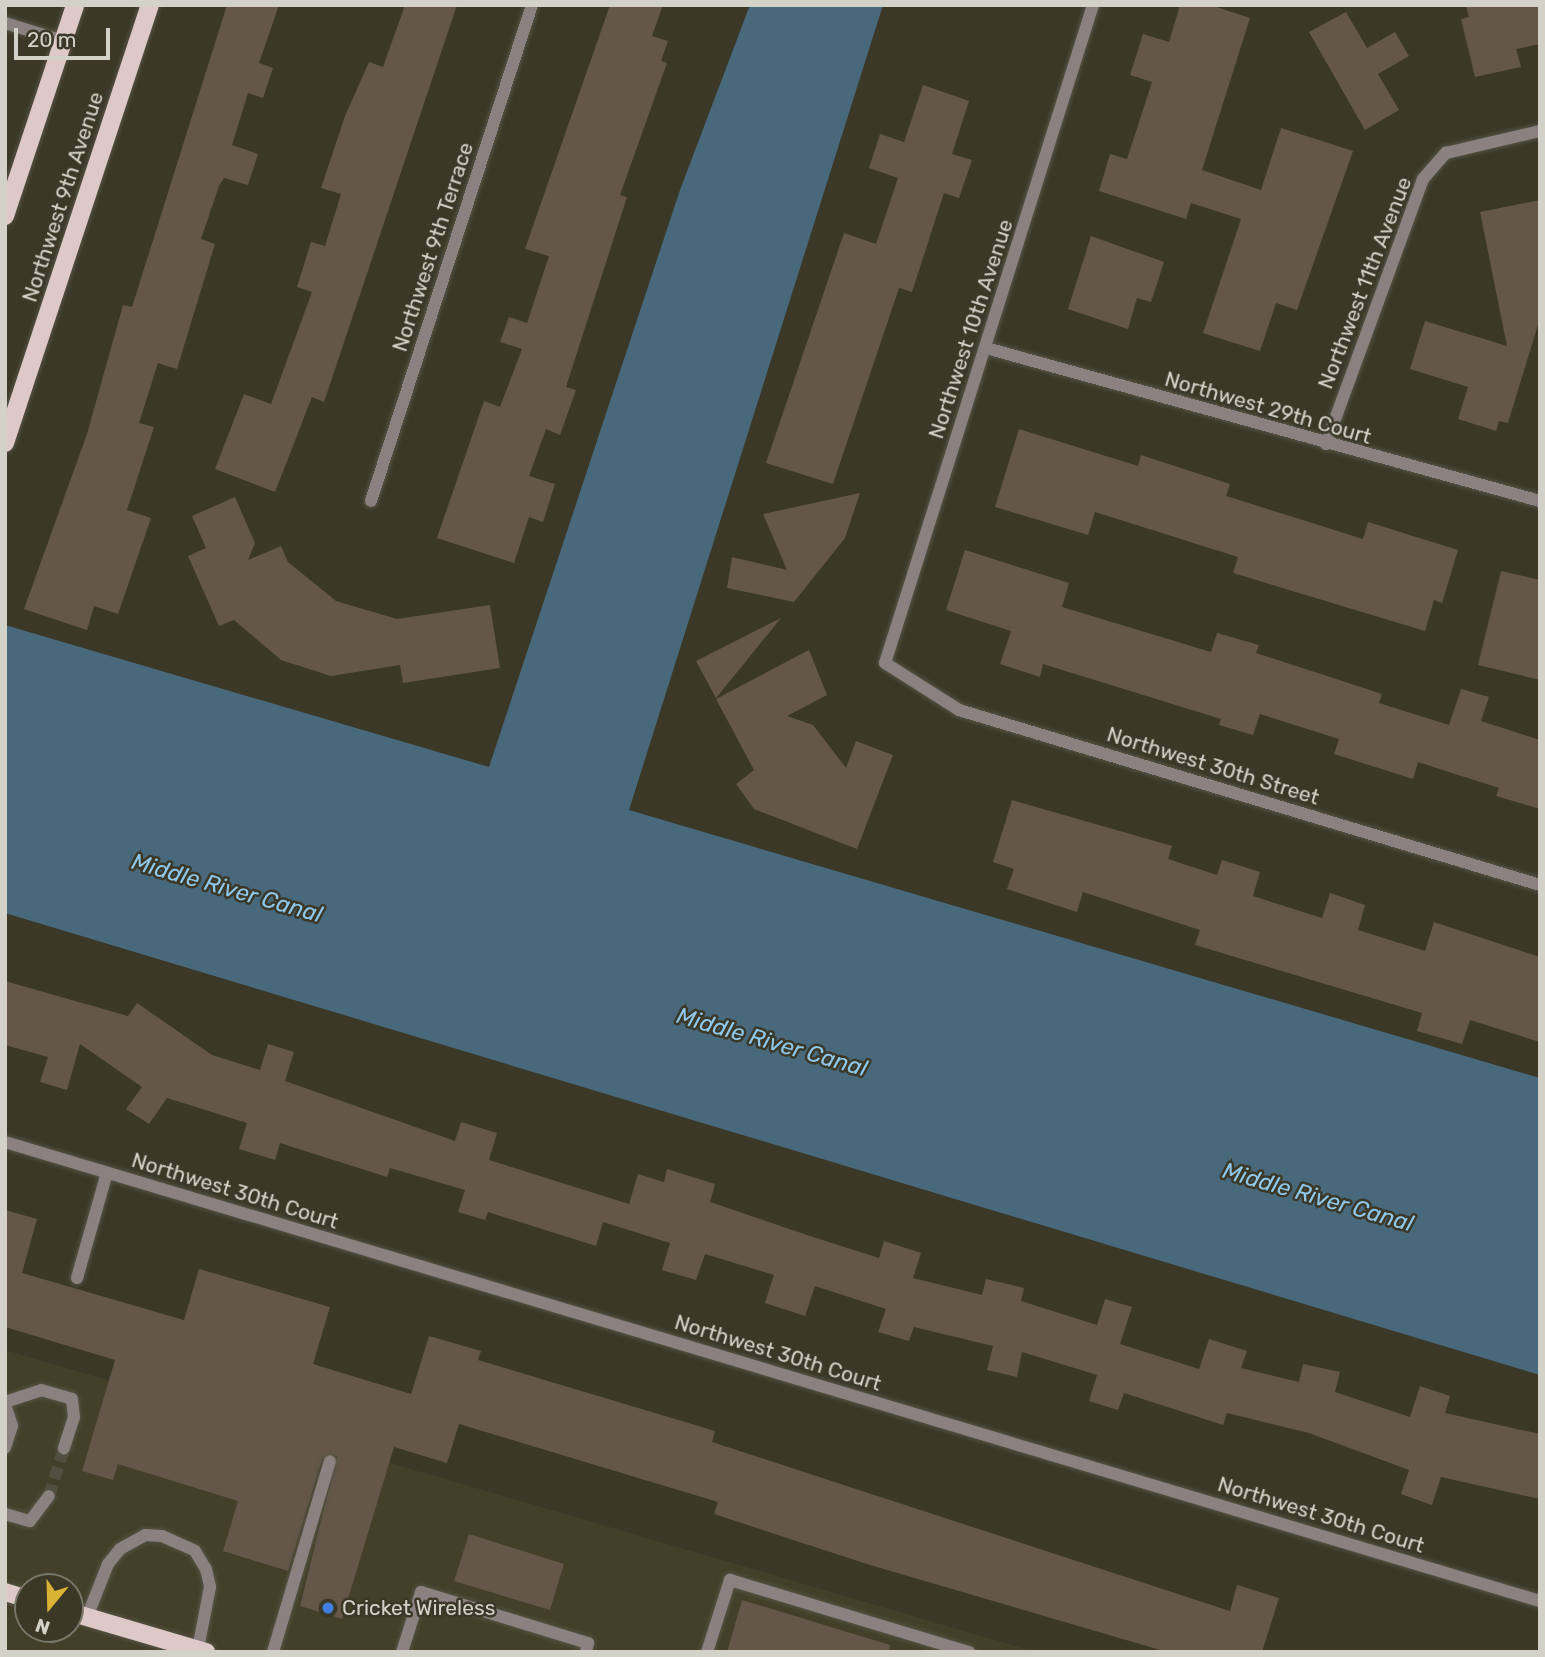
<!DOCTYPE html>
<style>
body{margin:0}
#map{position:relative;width:1545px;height:1657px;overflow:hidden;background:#3b3828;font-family:Rubik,sans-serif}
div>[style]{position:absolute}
.built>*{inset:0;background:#433f28}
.water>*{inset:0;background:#48687b}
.building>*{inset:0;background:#64574a}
.minor-tunnel>*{height:12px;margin-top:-6px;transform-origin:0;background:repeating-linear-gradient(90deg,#524f40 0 12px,transparent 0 18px)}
.roads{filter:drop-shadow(0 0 2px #565445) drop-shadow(0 0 2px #565445)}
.minor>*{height:12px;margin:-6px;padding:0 6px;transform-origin:6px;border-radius:6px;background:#8b8180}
.major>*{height:18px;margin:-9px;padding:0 9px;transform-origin:9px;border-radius:9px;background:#dec9c8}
.dots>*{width:19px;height:19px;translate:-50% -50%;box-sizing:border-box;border:4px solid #3b3828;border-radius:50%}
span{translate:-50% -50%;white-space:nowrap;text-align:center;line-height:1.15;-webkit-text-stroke:5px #3b3828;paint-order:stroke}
.street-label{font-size:21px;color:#d3d2c8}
.poi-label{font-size:21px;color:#d3d2c8}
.left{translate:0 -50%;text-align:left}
.water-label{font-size:23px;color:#8ec9ec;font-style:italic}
.frame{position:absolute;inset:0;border:7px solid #d3d2c8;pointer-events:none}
.north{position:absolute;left:14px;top:1573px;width:70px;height:70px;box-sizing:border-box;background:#3b3828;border:2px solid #787668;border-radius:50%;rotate:199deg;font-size:19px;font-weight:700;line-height:28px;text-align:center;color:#d3d2c8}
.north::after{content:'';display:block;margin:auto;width:24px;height:32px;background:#d9b334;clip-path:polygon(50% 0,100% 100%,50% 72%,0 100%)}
.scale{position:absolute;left:14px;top:28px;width:96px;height:32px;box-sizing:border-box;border:4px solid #d3d2c8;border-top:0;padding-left:9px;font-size:21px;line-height:24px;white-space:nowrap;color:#d3d2c8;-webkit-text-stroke:5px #3b3828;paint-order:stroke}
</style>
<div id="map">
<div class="built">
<div style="clip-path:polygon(evenodd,5px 1350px,1036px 1652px,5px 1652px,5px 1350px,28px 1587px,70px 1587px,70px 1629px,28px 1629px,28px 1587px)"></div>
</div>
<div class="water">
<div style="clip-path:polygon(750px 5px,883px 5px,629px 810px,1540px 1078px,1540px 1375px,5px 913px,5px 625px,489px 767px,680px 190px)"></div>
</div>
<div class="building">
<div style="clip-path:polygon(227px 5px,279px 5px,259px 63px,273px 68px,263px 98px,248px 93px,232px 145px,258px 154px,248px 185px,224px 178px,219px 186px,201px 239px,215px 244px,177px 369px,158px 363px,139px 423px,154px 427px,127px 510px,151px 518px,118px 614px,94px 606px,87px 630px,24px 609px,87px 434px,123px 305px,132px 307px)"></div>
<div style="clip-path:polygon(405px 5px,457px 5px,324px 402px,312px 397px,275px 492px,215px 469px,244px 394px,271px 404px,312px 292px,297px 287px,311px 242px,325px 246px,341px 194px,321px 188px,345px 116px,369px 62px,383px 67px)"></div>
<div style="clip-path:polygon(610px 5px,663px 5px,652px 36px,668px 41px,661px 61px,667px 63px,620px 195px,627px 197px,566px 387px,576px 390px,560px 435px,546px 429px,529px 476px,555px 484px,543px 522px,529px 517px,514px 563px,437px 538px,484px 401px,500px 407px,522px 349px,500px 342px,509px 317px,527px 323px,549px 256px,525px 249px)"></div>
<div style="clip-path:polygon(1180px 5px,1210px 5px,1250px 18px,1202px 170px,1261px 190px,1281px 128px,1353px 151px,1297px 310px,1276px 303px,1260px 351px,1203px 333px,1241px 219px,1191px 203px,1186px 219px,1099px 191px,1110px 154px,1127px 159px,1152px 82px,1130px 75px,1143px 34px,1169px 42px)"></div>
<div style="clip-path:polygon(1466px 5px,1540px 5px,1540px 44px,1516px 49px,1521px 67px,1475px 77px,1461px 19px,1469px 17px)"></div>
<div style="clip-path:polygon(1346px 12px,1367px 48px,1395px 32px,1409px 56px,1378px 74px,1399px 110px,1365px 130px,1309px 32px)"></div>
<div style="clip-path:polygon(923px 85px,969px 101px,952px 154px,972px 160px,959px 198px,944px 193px,912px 292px,899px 288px,833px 484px,766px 463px,844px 233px,876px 244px,898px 178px,869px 168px,880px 134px,904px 142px)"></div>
<div style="clip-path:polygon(1540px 200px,1540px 318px,1508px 423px,1499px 421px,1496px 431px,1458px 419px,1468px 387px,1410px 369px,1425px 321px,1507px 346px,1480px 212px)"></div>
<div style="clip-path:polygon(1091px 236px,1164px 262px,1151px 302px,1137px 298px,1128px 329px,1068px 309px)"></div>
<div style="clip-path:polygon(1019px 429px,1138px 466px,1141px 455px,1230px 484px,1226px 496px,1363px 539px,1368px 522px,1458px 550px,1442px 603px,1434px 600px,1425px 631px,1233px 573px,1238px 557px,1095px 512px,1088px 535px,995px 507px)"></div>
<div style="clip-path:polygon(860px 493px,845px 538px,794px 602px,727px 588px,732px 557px,787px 570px,763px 514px)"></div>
<div style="clip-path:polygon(235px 497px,255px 543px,248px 560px,281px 546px,288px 562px,336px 601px,397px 619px,490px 605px,500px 668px,403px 683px,400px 665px,331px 676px,281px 660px,234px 620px,219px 626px,188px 556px,206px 548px,192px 516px)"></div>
<div style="clip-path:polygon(965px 550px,1069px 583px,1062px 607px,1211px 652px,1217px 633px,1259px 645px,1256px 653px,1382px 694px,1379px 703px,1449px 725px,1461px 689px,1489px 697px,1481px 721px,1540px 740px,1540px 809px,1496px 796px,1499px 788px,1418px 762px,1413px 779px,1334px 754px,1339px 739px,1260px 714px,1253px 735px,1219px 725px,1221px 719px,1043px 664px,1040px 677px,1000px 664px,1011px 631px,946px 610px)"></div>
<div style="clip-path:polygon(1501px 571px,1540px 580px,1540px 680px,1478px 665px)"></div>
<div style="clip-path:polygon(781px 618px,716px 698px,696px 661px)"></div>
<div style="clip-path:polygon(809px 650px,827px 695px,787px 716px,813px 725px,846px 768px,856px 741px,893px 755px,857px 849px,754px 809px,736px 784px,754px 770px,716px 699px)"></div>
<div style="clip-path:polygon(1012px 800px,1172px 846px,1168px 859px,1217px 875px,1222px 860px,1260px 872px,1253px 896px,1322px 918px,1330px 893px,1365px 905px,1358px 930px,1425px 951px,1434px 922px,1540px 957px,1540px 1042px,1470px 1020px,1462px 1044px,1417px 1031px,1422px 1013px,1195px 945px,1200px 930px,1083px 892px,1077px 912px,1007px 889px,1014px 869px,993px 862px)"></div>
<div style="clip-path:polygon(5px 981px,128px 1016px,137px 1003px,212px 1055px,260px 1070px,268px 1044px,294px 1052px,285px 1081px,455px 1141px,461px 1122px,497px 1133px,489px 1160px,629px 1204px,638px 1174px,664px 1182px,667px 1169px,715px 1184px,710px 1202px,810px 1236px,879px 1258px,884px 1241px,921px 1253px,913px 1278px,982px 1295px,986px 1279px,1024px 1288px,1021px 1301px,1097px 1325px,1105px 1299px,1132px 1307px,1120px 1344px,1199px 1369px,1209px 1339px,1247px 1351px,1241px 1368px,1299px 1382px,1303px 1364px,1340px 1372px,1335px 1392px,1410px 1417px,1420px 1386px,1450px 1396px,1445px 1413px,1540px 1434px,1540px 1499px,1441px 1477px,1432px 1505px,1401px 1494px,1409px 1470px,1309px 1433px,1227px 1413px,1223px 1425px,1124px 1393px,1118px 1410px,1089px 1401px,1097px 1375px,1022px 1352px,1017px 1377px,987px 1370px,993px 1346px,914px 1327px,909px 1341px,878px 1332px,886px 1309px,815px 1286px,805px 1316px,765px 1303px,774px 1275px,705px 1254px,696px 1280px,662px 1270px,670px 1243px,603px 1222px,596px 1246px,488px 1212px,485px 1220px,458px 1212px,465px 1190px,390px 1168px,387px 1177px,280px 1143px,275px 1160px,239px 1149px,247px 1123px,167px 1098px,149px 1124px,126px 1109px,142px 1087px,80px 1044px,67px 1090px,40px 1082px,48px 1057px,5px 1045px)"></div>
<div style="clip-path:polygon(5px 1210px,37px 1219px,22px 1273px,184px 1320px,199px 1269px,330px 1307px,313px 1364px,411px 1394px,429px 1336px,481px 1351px,478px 1360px,715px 1431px,712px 1442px,1230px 1611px,1237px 1585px,1279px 1598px,1262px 1652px,1167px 1652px,870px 1565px,714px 1514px,718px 1502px,459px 1424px,447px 1463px,394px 1447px,342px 1619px,300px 1606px,337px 1456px,322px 1459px,288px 1571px,223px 1551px,238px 1501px,118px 1464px,113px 1480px,82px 1471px,115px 1360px,5px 1327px)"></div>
<div style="clip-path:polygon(469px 1534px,564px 1564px,550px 1610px,454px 1581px)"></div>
<div style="clip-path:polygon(742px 1600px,890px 1645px,889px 1652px,727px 1652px)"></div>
</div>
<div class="minor-tunnel">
<div style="left:49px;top:1496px;width:50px;rotate:-72.6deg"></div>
</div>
<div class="roads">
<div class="minor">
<div style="left:1093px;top:5px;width:690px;rotate:107.54deg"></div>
<div style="left:885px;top:663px;width:88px;rotate:32.4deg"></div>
<div style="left:959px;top:710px;width:607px;rotate:16.76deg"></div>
<div style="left:5px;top:23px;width:61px;rotate:17.2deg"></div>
<div style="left:986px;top:348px;width:575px;rotate:15.44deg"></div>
<div style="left:1326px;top:444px;width:282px;rotate:-69.9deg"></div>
<div style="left:1423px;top:179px;width:35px;rotate:-49deg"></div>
<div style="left:1446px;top:153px;width:97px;rotate:-13.2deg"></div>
<div style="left:371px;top:501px;width:521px;rotate:-72.02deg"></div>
<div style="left:5px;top:1142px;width:1602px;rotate:16.65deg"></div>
<div style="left:77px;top:1278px;width:109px;rotate:-74.1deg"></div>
<div style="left:5px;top:1402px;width:38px;rotate:-18deg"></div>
<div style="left:41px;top:1390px;width:32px;rotate:16deg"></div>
<div style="left:72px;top:1399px;width:18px;rotate:84deg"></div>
<div style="left:74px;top:1417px;width:33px;rotate:108deg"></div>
<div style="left:5px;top:1404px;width:23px;rotate:72deg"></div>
<div style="left:12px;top:1426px;width:23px;rotate:108deg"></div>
<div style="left:5px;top:1514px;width:26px;rotate:16deg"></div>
<div style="left:30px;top:1521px;width:31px;rotate:-53deg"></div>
<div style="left:87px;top:1617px;width:57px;rotate:-68.4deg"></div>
<div style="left:108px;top:1564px;width:19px;rotate:-51deg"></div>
<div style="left:120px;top:1549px;width:29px;rotate:-29deg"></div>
<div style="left:145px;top:1535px;width:17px;rotate:3deg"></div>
<div style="left:162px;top:1536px;width:36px;rotate:24deg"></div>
<div style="left:195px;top:1551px;width:21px;rotate:59deg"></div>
<div style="left:206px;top:1569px;width:18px;rotate:77deg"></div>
<div style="left:210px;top:1587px;width:63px;rotate:101deg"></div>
<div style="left:273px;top:1652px;width:199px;rotate:-73.4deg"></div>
<div style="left:402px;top:1652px;width:63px;rotate:-72.4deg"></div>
<div style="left:421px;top:1592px;width:175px;rotate:17deg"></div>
<div style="left:588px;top:1643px;width:9px;rotate:103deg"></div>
<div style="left:707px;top:1652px;width:76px;rotate:-72.3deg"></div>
<div style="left:730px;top:1580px;width:250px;rotate:16.8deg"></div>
</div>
<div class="major">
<div style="left:5px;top:216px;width:222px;rotate:-71.6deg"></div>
<div style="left:5px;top:443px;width:461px;rotate:-71.7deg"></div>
<div style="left:5px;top:1592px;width:24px;rotate:17deg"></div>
<div style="left:70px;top:1612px;width:142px;rotate:16.4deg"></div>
</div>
</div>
<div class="dots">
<div style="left:328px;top:1608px;background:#3f7fe0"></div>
</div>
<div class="street-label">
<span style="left:63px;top:197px;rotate:-72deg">Northwest 9th Avenue</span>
<span style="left:433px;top:247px;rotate:-72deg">Northwest 9th Terrace</span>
<span style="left:1365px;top:283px;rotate:-69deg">Northwest 11th Avenue</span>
<span style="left:971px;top:329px;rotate:-72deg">Northwest 10th Avenue</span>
<span style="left:1268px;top:408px;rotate:16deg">Northwest 29th Court</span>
<span style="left:1213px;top:766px;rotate:17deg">Northwest 30th Street</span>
<span style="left:235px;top:1191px;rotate:17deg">Northwest 30th Court</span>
<span style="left:778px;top:1353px;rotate:17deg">Northwest 30th Court</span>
<span style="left:1321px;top:1515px;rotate:17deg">Northwest 30th Court</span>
</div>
<div class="poi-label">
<span class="left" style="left:342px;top:1608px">Cricket Wireless</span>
</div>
<div class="water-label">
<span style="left:227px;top:888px;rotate:16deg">Middle River Canal</span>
<span style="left:772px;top:1042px;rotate:16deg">Middle River Canal</span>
<span style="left:1318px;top:1197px;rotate:16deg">Middle River Canal</span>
</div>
<div class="frame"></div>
<div class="north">N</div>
<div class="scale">20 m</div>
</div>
